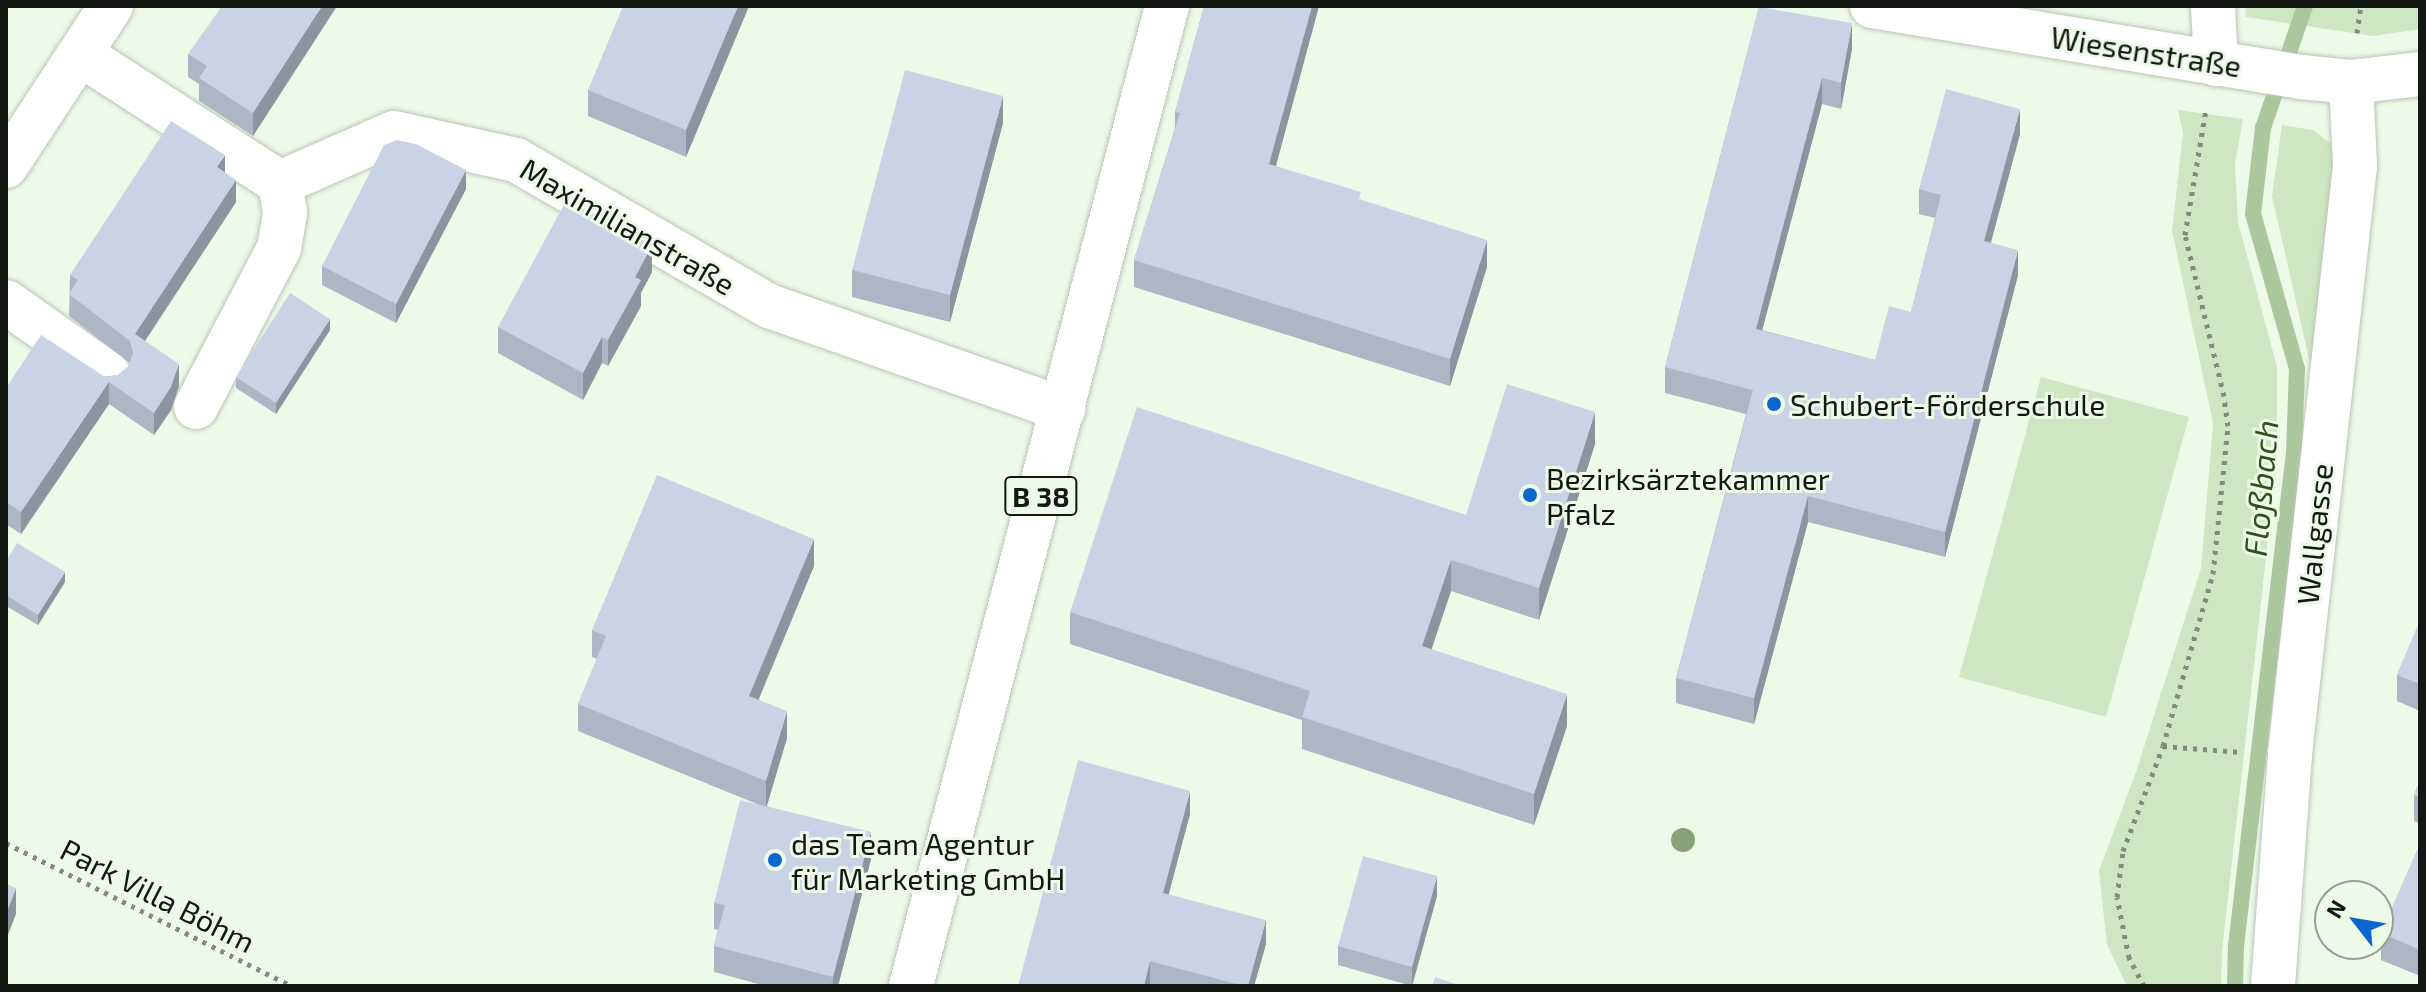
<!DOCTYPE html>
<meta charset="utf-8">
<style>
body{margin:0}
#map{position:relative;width:2426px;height:992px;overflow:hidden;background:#edfae8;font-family:"Exo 2",sans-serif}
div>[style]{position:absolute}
.green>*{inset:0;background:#cee7c3}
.stream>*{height:16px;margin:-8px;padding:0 8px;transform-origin:8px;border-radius:8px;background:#aac79d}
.path>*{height:5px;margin-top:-2.5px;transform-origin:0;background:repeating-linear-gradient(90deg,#838b7f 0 4px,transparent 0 10px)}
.roads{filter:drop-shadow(0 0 2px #b9c5b4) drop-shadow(0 0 2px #b9c5b4)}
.minor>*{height:44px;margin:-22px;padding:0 22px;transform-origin:22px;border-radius:22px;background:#fff}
.major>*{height:44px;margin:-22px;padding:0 22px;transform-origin:22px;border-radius:22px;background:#fff}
.trees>*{width:24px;height:24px;margin:-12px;border-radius:50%;background:#88a37b}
.wall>*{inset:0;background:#acb6c5}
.shaded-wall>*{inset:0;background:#8c94a0}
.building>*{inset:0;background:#c8d4e5}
.dots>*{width:22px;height:22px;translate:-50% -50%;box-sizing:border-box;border:4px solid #edfae8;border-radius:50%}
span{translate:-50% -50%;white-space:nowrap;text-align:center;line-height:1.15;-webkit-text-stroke:6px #edfae8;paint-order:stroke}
.shield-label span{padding:2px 6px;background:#edfae8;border:2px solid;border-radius:6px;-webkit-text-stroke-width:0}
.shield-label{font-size:28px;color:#141812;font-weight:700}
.street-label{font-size:30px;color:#141812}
.poi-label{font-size:30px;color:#141812}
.left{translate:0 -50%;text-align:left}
.water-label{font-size:32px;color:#2e531a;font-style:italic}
.frame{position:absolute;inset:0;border:8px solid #141812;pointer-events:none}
.north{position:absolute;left:2314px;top:880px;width:80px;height:80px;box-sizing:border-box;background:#edfae8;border:2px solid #96a092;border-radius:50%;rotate:301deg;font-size:22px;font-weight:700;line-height:32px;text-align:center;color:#141812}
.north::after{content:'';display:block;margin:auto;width:28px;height:36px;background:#0b66cf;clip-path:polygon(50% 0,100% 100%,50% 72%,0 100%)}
</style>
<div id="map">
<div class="green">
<div style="clip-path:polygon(2245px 6px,2420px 6px,2420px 29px,2373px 36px,2246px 17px)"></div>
<div style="clip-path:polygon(2178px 110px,2243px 119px,2235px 164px,2238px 222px,2277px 367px,2277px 459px,2222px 951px,2221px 986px,2127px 986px,2107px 945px,2099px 871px,2136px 772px,2201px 568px,2213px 423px,2172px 231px,2183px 133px)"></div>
<div style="clip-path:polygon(2282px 125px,2313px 130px,2334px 146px,2337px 207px,2314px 360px,2309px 359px,2272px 196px)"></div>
<div style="clip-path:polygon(2041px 377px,2189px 417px,2106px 717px,1959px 677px)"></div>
</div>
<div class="stream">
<div style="left:2235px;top:986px;width:40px;rotate:-88.6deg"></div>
<div style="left:2236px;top:946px;width:498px;rotate:-83.3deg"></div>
<div style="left:2294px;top:451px;width:82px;rotate:-87.9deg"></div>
<div style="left:2297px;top:369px;width:161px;rotate:-105.8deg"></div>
<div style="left:2253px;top:214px;width:87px;rotate:-83.4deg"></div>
<div style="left:2263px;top:128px;width:129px;rotate:-71deg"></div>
</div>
<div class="path">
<div style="left:2357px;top:33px;width:27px;rotate:-82deg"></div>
<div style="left:2163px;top:746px;width:78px;rotate:4.4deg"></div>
<div style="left:6px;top:843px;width:319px;rotate:26.6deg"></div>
<div style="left:2144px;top:986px;width:32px;rotate:-118deg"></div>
<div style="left:2129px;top:958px;width:62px;rotate:-101.1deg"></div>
<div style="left:2117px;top:897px;width:46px;rotate:-82.6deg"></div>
<div style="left:2123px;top:851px;width:112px;rotate:-69.1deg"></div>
<div style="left:2163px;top:746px;width:179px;rotate:-73.8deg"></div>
<div style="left:2213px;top:574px;width:149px;rotate:-84.2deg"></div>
<div style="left:2228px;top:426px;width:30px;rotate:-98deg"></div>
<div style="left:2224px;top:396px;width:166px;rotate:-103.6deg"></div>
<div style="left:2185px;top:235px;width:127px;rotate:-80.5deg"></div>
</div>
<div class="roads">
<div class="minor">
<div style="left:1872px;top:6px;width:435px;rotate:9.4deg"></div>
<div style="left:2301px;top:77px;width:50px;rotate:5.7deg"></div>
<div style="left:2351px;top:82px;width:69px;rotate:-6.6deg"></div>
<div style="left:2213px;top:6px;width:58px;rotate:87deg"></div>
<div style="left:80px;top:54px;width:238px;rotate:32.8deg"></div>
<div style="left:280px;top:183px;width:124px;rotate:-23.7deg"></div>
<div style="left:394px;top:133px;width:125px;rotate:12.5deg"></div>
<div style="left:516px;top:160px;width:292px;rotate:30deg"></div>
<div style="left:769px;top:306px;width:312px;rotate:19.3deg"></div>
<div style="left:6px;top:166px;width:191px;rotate:-56.7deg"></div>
<div style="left:6px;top:302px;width:125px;rotate:35.2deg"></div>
<div style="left:196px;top:407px;width:179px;rotate:-62.4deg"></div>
<div style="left:279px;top:248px;width:36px;rotate:-80deg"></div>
<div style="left:285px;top:213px;width:30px;rotate:-99deg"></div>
<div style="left:2273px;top:986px;width:233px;rotate:-85.8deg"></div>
<div style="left:2290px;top:754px;width:592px;rotate:-83.69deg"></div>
<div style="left:2355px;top:166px;width:84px;rotate:-92.7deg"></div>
</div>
<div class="major">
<div style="left:911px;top:986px;width:1013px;rotate:-75.36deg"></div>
</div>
</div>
<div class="trees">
<div style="left:1683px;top:840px"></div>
</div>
<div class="wall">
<div style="clip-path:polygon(337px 6px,253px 136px,199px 101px,199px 84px,188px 77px,188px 54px)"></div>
<div style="clip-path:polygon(749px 6px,686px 157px,588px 116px,588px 90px)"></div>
<div style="clip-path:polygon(1204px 6px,1319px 6px,1276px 166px,1361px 200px,1487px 267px,1450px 386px,1134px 287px,1134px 260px,1175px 128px,1175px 112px)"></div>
<div style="clip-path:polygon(1759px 7px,1852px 49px,1841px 109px,1822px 104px,1762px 330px,1875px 360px,1911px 312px,1935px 218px,1919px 214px,1919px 189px,2020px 134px,1991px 243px,2018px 275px,1945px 557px,1808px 522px,1754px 724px,1676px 703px,1676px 678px,1746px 414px,1665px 393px,1665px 367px)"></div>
<div style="clip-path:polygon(1003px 123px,950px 322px,852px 297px,852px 270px)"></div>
<div style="clip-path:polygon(225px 173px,236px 202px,145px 341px,179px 386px,171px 410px,154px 435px,109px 404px,21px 534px,6px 524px,6px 388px,118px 375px,129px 366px,130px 363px,69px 316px,70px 275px)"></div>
<div style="clip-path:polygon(466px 189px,396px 323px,322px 285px,322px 266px)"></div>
<div style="clip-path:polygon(652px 272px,641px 293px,641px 306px,608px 366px,602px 363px,583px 400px,498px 353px,498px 327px)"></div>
<div style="clip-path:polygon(330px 330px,276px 414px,236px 388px,236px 377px)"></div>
<div style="clip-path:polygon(1595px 444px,1539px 620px,1451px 591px,1431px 649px,1567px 726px,1534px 825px,1302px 749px,1302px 720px,1070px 644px,1070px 612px,1466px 515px)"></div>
<div style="clip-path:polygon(6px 561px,65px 582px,38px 625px,6px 606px)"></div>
<div style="clip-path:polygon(814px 566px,759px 699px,787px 738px,767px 806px,871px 859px,838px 986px,766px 986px,714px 972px,714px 946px,718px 930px,714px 929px,714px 903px,757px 804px,578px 731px,578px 704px,597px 659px,592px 657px,592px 630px)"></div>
<div style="clip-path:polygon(2420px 621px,2420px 711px,2397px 701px,2397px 675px)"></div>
<div style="clip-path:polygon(2420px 780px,2420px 824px,2414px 821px,2414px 795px)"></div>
<div style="clip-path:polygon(1190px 814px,1168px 894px,1266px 944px,1254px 986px,1156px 986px,1150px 984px,1150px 986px,1018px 986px)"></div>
<div style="clip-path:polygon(2420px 844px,2420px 976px,2381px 960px,2381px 933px)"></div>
<div style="clip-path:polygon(1437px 896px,1412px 986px,1338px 965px,1338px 946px)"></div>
</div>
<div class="shaded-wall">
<div style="clip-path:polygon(322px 6px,337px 6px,253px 136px,253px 113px)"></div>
<div style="clip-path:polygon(738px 6px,749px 6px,686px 157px,686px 130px)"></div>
<div style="clip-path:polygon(1312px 6px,1319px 6px,1269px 191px,1269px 164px)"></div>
<div style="clip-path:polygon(1852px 23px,1852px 49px,1841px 109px,1841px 83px)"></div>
<div style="clip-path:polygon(1822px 78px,1822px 104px,1756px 354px,1756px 329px)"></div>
<div style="clip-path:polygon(1003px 96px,1003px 123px,950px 322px,950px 295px)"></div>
<div style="clip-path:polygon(2020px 109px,2020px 134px,1984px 267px,1984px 241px)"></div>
<div style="clip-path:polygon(225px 155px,225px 177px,217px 167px)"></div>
<div style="clip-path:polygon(466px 170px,466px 189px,396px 323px,396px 304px)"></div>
<div style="clip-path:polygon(236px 180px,236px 202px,135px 356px,135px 334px)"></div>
<div style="clip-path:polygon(1487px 240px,1487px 267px,1450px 386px,1450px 359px)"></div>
<div style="clip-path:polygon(652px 245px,652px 272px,641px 293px,641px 306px,608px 366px,608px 340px,635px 277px)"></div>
<div style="clip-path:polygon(2018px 250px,2018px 275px,1945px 557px,1945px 532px)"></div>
<div style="clip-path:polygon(330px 319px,330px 330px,276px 414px,276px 403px)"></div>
<div style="clip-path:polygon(602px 337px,602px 363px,583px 400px,583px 373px)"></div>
<div style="clip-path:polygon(179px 364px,179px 386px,171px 410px,154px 435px,154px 413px)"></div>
<div style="clip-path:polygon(109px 382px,109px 404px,21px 534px,21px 512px)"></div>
<div style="clip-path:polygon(1595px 412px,1595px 444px,1539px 620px,1539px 588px)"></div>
<div style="clip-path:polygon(1808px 496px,1808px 522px,1754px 724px,1754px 698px)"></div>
<div style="clip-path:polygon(814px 539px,814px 566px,749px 722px,749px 696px)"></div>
<div style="clip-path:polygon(1451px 560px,1451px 591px,1422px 678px,1422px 646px)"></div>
<div style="clip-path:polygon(65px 572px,65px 582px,38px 625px,38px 615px)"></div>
<div style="clip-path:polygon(1567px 694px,1567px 726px,1534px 825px,1534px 794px)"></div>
<div style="clip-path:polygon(787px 711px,787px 738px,766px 808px,766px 781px)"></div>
<div style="clip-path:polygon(1190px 791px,1190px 814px,1163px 916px,1163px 893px)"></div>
<div style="clip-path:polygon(871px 832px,871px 859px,838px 986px,833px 986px,833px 977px)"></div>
<div style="clip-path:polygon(1437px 876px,1437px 896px,1412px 986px,1412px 967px)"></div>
<div style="clip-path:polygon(16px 888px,16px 914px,6px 940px,6px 914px)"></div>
<div style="clip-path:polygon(1266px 920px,1266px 944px,1254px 986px,1248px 986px)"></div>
<div style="clip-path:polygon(1150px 961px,1150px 986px,1144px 986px)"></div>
</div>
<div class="building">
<div style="clip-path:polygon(222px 6px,322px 6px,253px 113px,199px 78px,207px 66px,188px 54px)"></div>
<div style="clip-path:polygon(623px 6px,738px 6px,686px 130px,588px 90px)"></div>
<div style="clip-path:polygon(1204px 6px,1312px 6px,1269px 164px,1361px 192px,1359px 199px,1487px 240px,1450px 359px,1134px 260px,1180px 113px,1175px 112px)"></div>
<div style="clip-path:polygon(1759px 7px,1852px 23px,1841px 83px,1822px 78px,1756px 329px,1875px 360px,1889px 306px,1911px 312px,1941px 195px,1919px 189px,1946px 89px,2020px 109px,1984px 241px,2018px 250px,1945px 532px,1808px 496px,1754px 698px,1676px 678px,1753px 390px,1665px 367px)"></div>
<div style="clip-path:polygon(905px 70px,1003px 96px,950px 295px,852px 270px)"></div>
<div style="clip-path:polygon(171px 121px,225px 155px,217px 167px,236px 180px,135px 334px,179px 364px,171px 387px,154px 413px,109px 382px,21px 512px,6px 502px,6px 388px,41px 335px,105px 377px,118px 375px,129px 366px,133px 353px,130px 341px,69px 294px,78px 280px,70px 275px)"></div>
<div style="clip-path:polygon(397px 140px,416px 144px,466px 170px,396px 304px,322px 266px,384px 145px)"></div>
<div style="clip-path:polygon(567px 199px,652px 245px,635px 277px,641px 280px,608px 340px,602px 337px,583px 373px,498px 327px)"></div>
<div style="clip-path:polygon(290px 293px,330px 319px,276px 403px,236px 377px)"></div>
<div style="clip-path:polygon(1507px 384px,1595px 412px,1539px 588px,1451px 560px,1422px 646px,1567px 694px,1534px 794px,1302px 717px,1310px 691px,1070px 612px,1137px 407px,1466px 515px)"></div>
<div style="clip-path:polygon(657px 475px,814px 539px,749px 696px,787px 711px,766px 781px,578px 704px,606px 636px,592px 630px)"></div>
<div style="clip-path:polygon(17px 543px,65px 572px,38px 615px,6px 595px,6px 561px)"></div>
<div style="clip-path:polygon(2420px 621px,2420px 684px,2397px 675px)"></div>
<div style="clip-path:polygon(1078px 760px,1190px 791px,1163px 893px,1266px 920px,1248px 986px,1244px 986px,1150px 961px,1144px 986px,1018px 986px)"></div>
<div style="clip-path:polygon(2420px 780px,2420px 797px,2414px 795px)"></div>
<div style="clip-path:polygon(740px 800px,871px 832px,833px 977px,714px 946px,725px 905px,714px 903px)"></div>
<div style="clip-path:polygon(2420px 844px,2420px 950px,2381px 933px)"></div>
<div style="clip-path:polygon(1363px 856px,1437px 876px,1412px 967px,1338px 946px)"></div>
<div style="clip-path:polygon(6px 884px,16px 888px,6px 914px)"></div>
<div style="clip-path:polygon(1435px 977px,1462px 986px,1432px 986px)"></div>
</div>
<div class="dots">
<div style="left:1774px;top:404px;background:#0b66cf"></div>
<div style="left:1530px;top:495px;background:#0b66cf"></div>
<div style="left:775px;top:860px;background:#0b66cf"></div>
</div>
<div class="shield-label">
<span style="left:1041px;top:496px">B 38</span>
</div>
<div class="street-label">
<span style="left:2146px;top:51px;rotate:9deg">Wiesenstraße</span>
<span style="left:628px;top:226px;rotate:30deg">Maximilianstraße</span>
<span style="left:2314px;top:534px;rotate:-84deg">Wallgasse</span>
<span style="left:158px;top:895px;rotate:27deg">Park Villa Böhm</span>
</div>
<div class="poi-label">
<span class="left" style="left:1790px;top:404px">Schubert-Förderschule</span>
<span class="left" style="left:1546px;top:495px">Bezirksärztekammer<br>Pfalz</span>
<span class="left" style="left:791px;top:860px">das Team Agentur<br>für Marketing GmbH</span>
</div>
<div class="water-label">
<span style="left:2260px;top:488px;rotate:-85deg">Floßbach</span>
</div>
<div class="frame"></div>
<div class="north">N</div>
</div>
